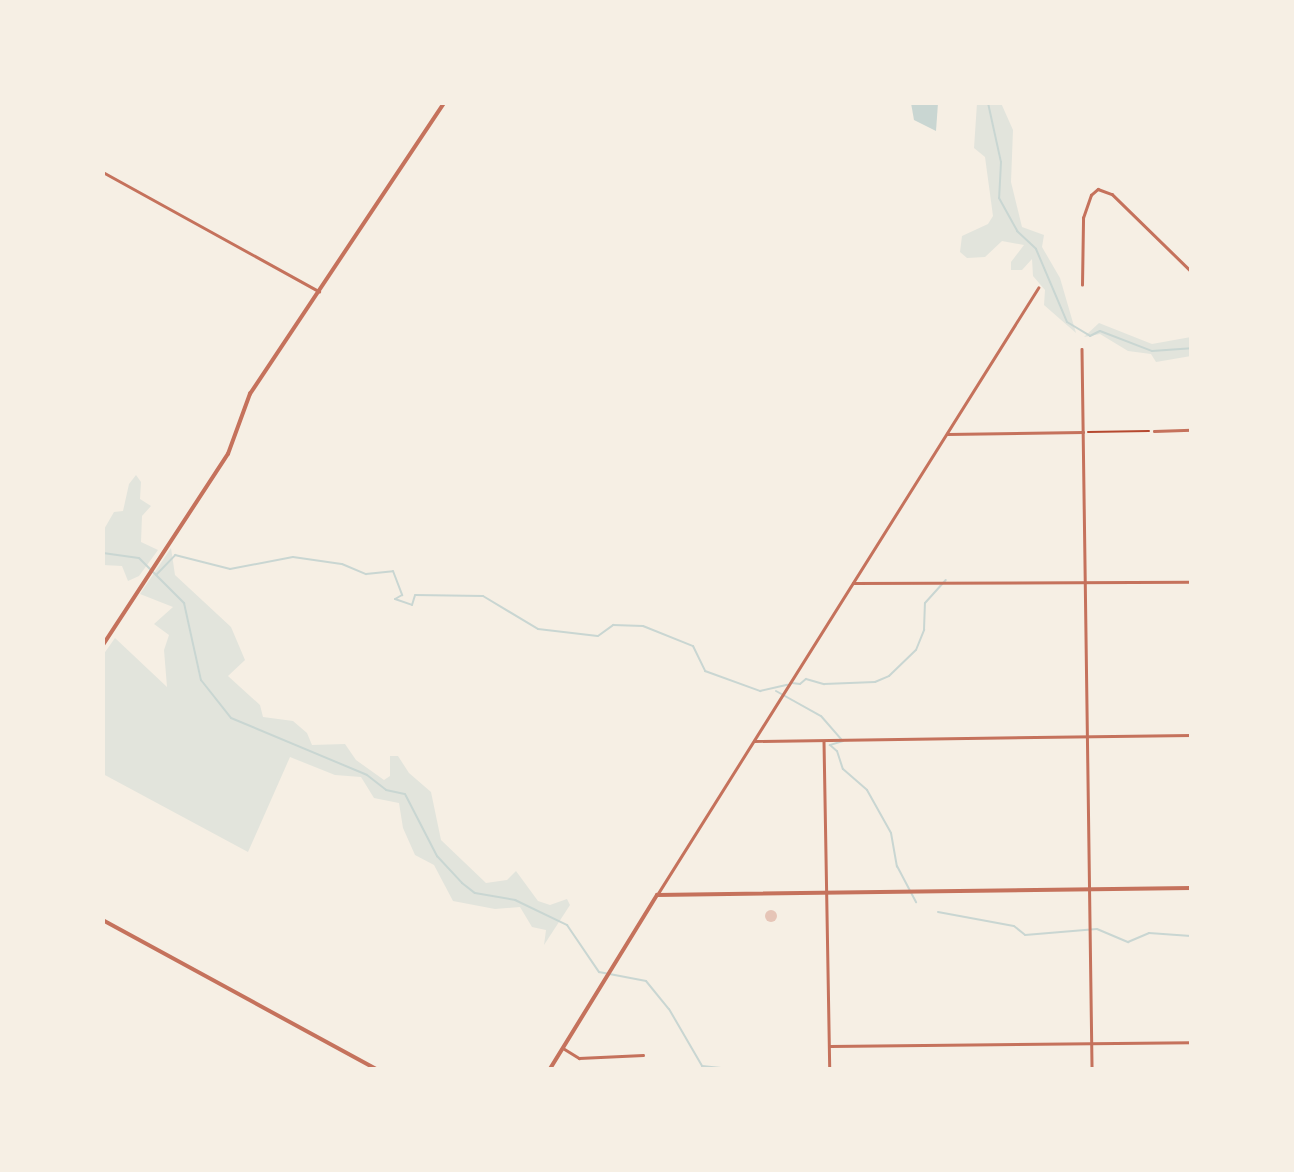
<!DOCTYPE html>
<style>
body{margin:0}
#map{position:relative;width:1294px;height:1172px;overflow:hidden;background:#f6efe4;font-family:"Archivo Narrow",sans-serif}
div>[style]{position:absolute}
.green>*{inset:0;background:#e2e4dc}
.water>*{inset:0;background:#c9d6d2}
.stream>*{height:2px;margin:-1px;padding:0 1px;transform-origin:1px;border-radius:1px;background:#c9d6d2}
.building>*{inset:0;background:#e6c5b7}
.round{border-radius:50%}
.path>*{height:2px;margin:-1px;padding:0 1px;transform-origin:1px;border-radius:1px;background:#b5482f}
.minor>*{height:2.5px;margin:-1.25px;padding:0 1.25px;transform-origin:1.25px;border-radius:1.25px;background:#c5725c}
.tertiary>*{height:3.5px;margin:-1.75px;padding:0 1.75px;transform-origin:1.75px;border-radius:1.75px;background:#c5725c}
span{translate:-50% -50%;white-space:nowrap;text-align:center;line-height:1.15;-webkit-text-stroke:6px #f6efe4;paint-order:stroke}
.frame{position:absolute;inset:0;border:105px solid #f6efe4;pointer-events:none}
</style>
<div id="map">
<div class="green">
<div style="clip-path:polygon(977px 103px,1001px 103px,1013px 130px,1011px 182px,1022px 227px,1044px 235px,1042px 247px,1060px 278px,1076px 333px,1044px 305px,1045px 290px,1033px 276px,1032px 259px,1022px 270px,1011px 270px,1011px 262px,1024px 245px,1002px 241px,985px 257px,967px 258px,960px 252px,962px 236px,988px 224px,993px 216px,985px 157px,974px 148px)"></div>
<div style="clip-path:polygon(1099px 323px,1152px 344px,1191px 337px,1191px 356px,1156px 362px,1151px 354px,1128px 351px,1100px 334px,1084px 337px)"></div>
<div style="clip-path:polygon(136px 475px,141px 482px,140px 499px,151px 506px,142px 516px,141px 542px,158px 550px,139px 576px,128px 581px,122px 566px,103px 565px,103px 531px,114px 512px,123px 511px,129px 484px)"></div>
<div style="clip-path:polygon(171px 548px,175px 575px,231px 627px,245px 660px,228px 676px,260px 705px,263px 717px,293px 721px,307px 733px,312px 745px,345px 744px,356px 760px,384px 780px,390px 776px,390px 756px,398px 756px,409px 773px,431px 792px,441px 840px,486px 883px,507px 880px,516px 871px,538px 901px,550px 905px,567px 899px,570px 905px,544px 945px,546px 930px,532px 927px,520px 907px,495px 909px,453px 901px,434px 865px,415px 855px,403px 828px,399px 803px,374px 798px,361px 777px,335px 775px,290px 757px,248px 852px,103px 774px,103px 655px,115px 638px,167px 687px,164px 650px,169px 635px,154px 624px,173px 607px,140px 594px)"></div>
</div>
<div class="water">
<div style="clip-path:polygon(938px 103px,936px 131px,914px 120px,911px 103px)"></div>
</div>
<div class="stream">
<div style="left:988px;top:103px;width:60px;rotate:77.6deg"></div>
<div style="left:1001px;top:162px;width:36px;rotate:93deg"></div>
<div style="left:999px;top:198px;width:38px;rotate:61deg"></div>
<div style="left:1017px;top:231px;width:26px;rotate:43deg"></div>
<div style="left:1036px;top:249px;width:79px;rotate:67deg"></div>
<div style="left:1067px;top:322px;width:27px;rotate:31deg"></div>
<div style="left:1090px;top:336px;width:11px;rotate:-27deg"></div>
<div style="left:1100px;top:331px;width:56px;rotate:21deg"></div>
<div style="left:1152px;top:351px;width:39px;rotate:-4deg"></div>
<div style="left:1188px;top:103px;width:3px;rotate:18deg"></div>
<div style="left:103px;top:553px;width:36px;rotate:8deg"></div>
<div style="left:139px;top:558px;width:64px;rotate:45deg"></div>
<div style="left:184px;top:603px;width:79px;rotate:77.6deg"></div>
<div style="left:201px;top:680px;width:48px;rotate:51.7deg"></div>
<div style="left:231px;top:718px;width:147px;rotate:22.7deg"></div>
<div style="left:367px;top:775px;width:24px;rotate:38deg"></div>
<div style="left:386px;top:790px;width:19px;rotate:12deg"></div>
<div style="left:405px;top:794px;width:70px;rotate:62.7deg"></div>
<div style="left:437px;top:856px;width:37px;rotate:47deg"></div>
<div style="left:462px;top:883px;width:16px;rotate:38deg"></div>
<div style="left:475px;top:893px;width:41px;rotate:9.9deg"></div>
<div style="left:515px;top:900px;width:58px;rotate:25.7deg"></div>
<div style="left:567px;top:925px;width:57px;rotate:55.8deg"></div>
<div style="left:599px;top:972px;width:48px;rotate:10.8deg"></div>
<div style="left:646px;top:981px;width:36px;rotate:51deg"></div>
<div style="left:669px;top:1009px;width:66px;rotate:59.9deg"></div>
<div style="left:702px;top:1066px;width:31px;rotate:6deg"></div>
<div style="left:156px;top:575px;width:28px;rotate:-46deg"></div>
<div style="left:175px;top:555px;width:57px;rotate:14.3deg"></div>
<div style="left:230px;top:569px;width:64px;rotate:-10.8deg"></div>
<div style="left:293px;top:557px;width:49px;rotate:8.1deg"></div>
<div style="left:342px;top:564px;width:26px;rotate:23deg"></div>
<div style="left:366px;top:574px;width:27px;rotate:-6deg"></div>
<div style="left:393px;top:571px;width:26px;rotate:69deg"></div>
<div style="left:402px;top:595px;width:8px;rotate:150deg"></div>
<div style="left:395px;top:599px;width:18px;rotate:19deg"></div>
<div style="left:412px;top:605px;width:10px;rotate:-73deg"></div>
<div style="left:415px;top:595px;width:68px;rotate:0.8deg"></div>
<div style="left:483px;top:596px;width:64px;rotate:31deg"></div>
<div style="left:538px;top:629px;width:60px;rotate:6.7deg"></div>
<div style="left:598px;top:636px;width:19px;rotate:-36deg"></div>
<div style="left:613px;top:625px;width:30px;rotate:2deg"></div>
<div style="left:643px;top:626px;width:54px;rotate:21.8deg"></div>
<div style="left:693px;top:646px;width:28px;rotate:64deg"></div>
<div style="left:705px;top:671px;width:59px;rotate:20deg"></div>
<div style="left:760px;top:691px;width:28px;rotate:-13deg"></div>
<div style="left:792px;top:683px;width:8px;rotate:7deg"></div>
<div style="left:800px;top:684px;width:8px;rotate:-40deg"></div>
<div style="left:806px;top:679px;width:19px;rotate:16deg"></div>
<div style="left:824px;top:684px;width:51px;rotate:-2.2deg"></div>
<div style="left:875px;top:682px;width:15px;rotate:-23deg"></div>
<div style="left:889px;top:676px;width:37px;rotate:-44deg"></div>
<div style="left:916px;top:650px;width:22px;rotate:-68deg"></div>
<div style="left:924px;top:630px;width:27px;rotate:-88deg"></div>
<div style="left:925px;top:603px;width:31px;rotate:-48deg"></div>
<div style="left:776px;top:691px;width:51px;rotate:29.1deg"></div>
<div style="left:821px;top:716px;width:33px;rotate:49deg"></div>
<div style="left:843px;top:741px;width:14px;rotate:163deg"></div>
<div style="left:830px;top:745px;width:9px;rotate:41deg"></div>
<div style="left:837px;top:751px;width:19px;rotate:72deg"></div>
<div style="left:843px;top:769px;width:32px;rotate:41deg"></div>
<div style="left:867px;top:790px;width:49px;rotate:60.8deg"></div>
<div style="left:891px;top:833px;width:34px;rotate:80deg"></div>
<div style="left:897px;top:866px;width:41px;rotate:62.2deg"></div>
<div style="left:938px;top:912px;width:77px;rotate:10.4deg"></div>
<div style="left:1014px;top:926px;width:14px;rotate:39deg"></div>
<div style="left:1025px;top:935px;width:72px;rotate:-4.8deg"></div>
<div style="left:1097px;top:929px;width:34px;rotate:23deg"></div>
<div style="left:1128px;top:942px;width:23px;rotate:-23deg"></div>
<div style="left:1149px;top:933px;width:42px;rotate:4.1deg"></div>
</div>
<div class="building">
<div class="round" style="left:765px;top:910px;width:12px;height:12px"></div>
</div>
<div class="path">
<div style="left:1088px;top:432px;width:61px;rotate:-0.9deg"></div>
</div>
<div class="minor">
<div style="left:103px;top:172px;width:247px;rotate:28.9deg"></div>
<div style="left:1082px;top:285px;width:67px;rotate:-89.1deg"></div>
<div style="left:1083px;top:218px;width:24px;rotate:-71deg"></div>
<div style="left:1091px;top:195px;width:9px;rotate:-41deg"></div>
<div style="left:1098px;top:189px;width:15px;rotate:20deg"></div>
<div style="left:1112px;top:194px;width:110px;rotate:44.3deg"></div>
<div style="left:1082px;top:349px;width:720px;rotate:89.2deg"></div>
<div style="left:1154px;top:431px;width:37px;rotate:-2deg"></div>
<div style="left:947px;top:434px;width:136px;rotate:-0.8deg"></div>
<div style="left:853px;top:583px;width:338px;rotate:-0.2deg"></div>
<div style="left:754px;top:741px;width:437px;rotate:-0.8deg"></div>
<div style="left:824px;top:741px;width:328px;rotate:89deg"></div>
<div style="left:657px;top:895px;width:717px;rotate:-57.88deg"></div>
<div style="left:830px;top:1046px;width:361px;rotate:-0.6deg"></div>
<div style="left:563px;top:1048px;width:19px;rotate:32deg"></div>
<div style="left:579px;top:1058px;width:64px;rotate:-2.7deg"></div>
</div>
<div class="tertiary">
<div style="left:103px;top:645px;width:228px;rotate:-56.8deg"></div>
<div style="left:228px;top:454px;width:64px;rotate:-69.9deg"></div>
<div style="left:250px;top:394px;width:350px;rotate:-56.3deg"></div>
<div style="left:103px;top:920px;width:311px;rotate:28.6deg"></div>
<div style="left:550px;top:1069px;width:204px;rotate:-58.4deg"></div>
<div style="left:657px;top:895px;width:534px;rotate:-0.75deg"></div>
</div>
<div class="frame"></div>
</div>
